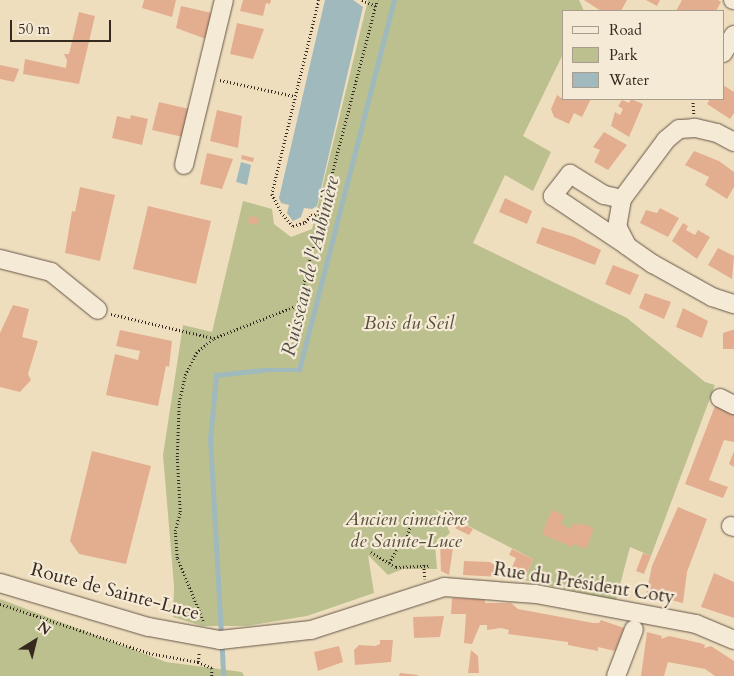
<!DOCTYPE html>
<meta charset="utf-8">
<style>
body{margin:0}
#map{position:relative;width:734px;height:676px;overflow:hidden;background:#efdebe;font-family:Cardo,serif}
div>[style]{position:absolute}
.green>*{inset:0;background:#bcc08f}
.water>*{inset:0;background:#a0b9bd}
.stream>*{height:4.5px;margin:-2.25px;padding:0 2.25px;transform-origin:2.25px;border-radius:2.25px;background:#a0b9bd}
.building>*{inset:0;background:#e3ae90}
.path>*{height:2.5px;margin-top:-1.25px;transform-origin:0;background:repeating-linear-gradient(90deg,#352920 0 1px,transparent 0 3.5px)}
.roads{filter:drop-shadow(0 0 1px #645648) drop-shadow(0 0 1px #645648)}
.minor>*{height:18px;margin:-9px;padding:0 9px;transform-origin:9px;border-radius:9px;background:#f5ead5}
span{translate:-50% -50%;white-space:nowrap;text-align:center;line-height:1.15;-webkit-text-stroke:4.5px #f5ead5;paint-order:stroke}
.park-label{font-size:19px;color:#574f3c;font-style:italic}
.street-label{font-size:19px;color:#352920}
.water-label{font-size:20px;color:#504d47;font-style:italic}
.legend{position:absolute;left:562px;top:10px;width:162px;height:90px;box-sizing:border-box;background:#f5ead5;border:1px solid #a89d8d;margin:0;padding:6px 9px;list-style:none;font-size:15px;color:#352920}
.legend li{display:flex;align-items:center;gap:10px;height:25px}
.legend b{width:25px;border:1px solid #a89d8d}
.north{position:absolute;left:10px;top:616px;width:50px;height:50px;-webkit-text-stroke:4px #f5ead5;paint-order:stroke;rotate:36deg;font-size:14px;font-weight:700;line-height:20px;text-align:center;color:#352920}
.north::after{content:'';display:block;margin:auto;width:18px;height:22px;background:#352920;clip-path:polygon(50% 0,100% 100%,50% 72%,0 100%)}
.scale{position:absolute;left:10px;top:20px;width:101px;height:22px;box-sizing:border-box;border:2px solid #352920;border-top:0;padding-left:6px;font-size:15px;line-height:18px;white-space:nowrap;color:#352920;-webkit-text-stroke:4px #f5ead5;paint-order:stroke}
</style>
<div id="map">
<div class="green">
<div style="clip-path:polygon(368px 0,579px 0,584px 11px,563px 11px,563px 54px,523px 136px,551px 152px,533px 191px,505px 175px,473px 243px,627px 318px,705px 382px,715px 385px,651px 556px,630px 547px,616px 600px,524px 580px,533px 559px,435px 509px,444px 519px,450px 533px,435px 546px,437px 569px,403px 569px,388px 575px,368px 555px,374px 593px,307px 616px,247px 626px,202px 626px,173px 617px,174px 586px,163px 455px,183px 325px,212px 332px,243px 201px,272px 209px,274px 224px,291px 237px,312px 229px)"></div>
<div style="clip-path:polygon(0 599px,166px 662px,242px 672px,244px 676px,0 676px)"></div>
</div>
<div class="water">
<div style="clip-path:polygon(325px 0,353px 0,363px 7px,317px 206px,312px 209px,304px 208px,301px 217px,293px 221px,287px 213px,289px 205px,281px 203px,279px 198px)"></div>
<div style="clip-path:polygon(241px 162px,251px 165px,247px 185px,236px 182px)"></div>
</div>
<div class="stream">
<div style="left:221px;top:635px;width:196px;rotate:-93.2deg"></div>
<div style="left:210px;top:439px;width:64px;rotate:-84.6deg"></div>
<div style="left:216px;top:375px;width:47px;rotate:-6.1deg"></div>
<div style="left:263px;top:370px;width:36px"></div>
<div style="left:299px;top:370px;width:382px;rotate:-75.6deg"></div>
<div style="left:222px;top:643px;width:33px;rotate:87deg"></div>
</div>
<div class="building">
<div style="clip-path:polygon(144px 0,176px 0,172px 17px,142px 8px)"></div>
<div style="clip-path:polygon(243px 0,271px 0,270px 4px,266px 3px,263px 16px,240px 11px)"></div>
<div style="clip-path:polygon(584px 0,627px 0,621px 11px,601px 11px)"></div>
<div style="clip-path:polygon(646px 0,660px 0,657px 6px)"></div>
<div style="clip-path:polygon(682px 0,718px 0,721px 2px,716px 11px,676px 11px)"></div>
<div style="clip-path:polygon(181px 6px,212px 13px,206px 39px,176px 28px)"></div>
<div style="clip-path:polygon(79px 12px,95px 16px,79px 84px,23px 74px,25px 59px,66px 68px,67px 60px,64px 54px,69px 54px)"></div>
<div style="clip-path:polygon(237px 23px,264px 29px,253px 59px,230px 54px)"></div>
<div style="clip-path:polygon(0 65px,19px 69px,14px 82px,0 79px)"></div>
<div style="clip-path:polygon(723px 85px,734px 92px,734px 113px,730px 119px,707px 104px,710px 99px,723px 99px)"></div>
<div style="clip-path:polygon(557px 95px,563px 99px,591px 99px,582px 117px,574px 113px,569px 124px,554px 117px,551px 109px)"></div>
<div style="clip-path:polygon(631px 99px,643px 104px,629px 137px,611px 126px,615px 112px,620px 115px,623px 109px,618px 106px,622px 100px,629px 103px)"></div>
<div style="clip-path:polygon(159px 102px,189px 109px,183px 137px,152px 130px)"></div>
<div style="clip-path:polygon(217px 110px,242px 116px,238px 148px,210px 141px)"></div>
<div style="clip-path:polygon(131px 115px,148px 119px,142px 145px,112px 138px,117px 116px,130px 119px)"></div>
<div style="clip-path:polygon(604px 132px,627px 145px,608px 170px,594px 162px,600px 150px,593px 147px)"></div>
<div style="clip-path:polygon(694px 151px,719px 161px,734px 172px,734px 187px,727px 199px,705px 185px,709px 177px,685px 165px)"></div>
<div style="clip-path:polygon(207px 153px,233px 159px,222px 189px,200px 184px)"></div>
<div style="clip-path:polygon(242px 155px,254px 158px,253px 162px,241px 159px)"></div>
<div style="clip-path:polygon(80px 187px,115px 195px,100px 261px,65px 253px,72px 211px,75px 212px)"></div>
<div style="clip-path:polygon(505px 198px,532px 211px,527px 224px,499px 212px)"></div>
<div style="clip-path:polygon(148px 206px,211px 221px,196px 284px,133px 269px)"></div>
<div style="clip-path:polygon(660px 208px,679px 218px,668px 237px,640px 223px,646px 210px,657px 213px)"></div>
<div style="clip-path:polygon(250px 216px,259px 218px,257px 225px,248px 223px)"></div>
<div style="clip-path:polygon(683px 223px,688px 226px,686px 230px,695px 235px,698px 230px,710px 237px,697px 259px,672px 241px)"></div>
<div style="clip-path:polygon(542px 227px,574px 237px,601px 250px,595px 265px,536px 243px)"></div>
<div style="clip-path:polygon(718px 248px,734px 256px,732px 279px,708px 265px)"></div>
<div style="clip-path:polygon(613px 265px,639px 275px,630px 295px,605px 284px)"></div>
<div style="clip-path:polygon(645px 293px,671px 302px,664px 319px,639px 308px)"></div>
<div style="clip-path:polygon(13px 305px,29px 309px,22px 337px,38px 341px,28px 374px,31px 380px,20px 392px,0 387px,0 333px)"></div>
<div style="clip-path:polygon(683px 308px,708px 321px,702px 338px,676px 327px)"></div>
<div style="clip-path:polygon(120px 330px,172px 341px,169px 367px,166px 366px,158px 406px,106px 395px,115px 354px,138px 360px,140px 351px,116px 346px)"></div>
<div style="clip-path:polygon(732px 330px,734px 330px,734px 349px,723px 349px,723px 333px)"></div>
<div style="clip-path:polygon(715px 406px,734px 413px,734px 442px,724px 440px,709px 480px,728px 487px,723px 498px,685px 484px)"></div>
<div style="clip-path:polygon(92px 451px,151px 466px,126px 564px,79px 554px,70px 541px)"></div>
<div style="clip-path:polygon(734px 451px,734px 467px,729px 464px)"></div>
<div style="clip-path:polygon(678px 507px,707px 519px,687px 572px,683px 603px,646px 594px,652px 566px)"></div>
<div style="clip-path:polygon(552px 510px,564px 515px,561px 524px,571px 529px,573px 523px,580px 526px,581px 523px,594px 528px,586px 549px,574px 544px,572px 547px,542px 534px)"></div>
<div style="clip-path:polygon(459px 522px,473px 529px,469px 535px,455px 528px)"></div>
<div style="clip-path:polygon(440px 543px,453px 548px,449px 575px,441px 571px)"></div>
<div style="clip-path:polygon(512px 549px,533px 559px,524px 580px,509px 574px,516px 558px,509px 555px)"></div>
<div style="clip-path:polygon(643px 553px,651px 556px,644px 574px,636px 571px)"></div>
<div style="clip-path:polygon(464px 561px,490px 562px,500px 569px,500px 577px,463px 575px)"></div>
<div style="clip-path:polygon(714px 573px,734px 582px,734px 618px,701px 607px)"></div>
<div style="clip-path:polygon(452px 598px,485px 599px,485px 603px,511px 603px,518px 609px,593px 623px,599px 623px,601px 620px,624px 628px,615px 651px,598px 647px,598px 651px,568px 645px,568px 642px,508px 634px,509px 630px,501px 628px,487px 630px,487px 625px,480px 625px,472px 644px,464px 643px,466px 614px,451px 614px)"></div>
<div style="clip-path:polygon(444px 616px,440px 637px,414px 638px,413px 617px)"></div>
<div style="clip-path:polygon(647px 632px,662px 636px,661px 639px,669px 636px,700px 643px,705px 645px,704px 648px,711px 646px,734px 661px,734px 676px,715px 676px,705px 669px,668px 662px,664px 676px,641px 676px)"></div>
<div style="clip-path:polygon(380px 640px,393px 640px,391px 662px,355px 665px,354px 650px,359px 645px,375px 646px,380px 644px)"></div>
<div style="clip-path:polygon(339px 646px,343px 662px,318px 671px,314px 652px)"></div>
<div style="clip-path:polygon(471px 650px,478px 656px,479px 673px,468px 673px)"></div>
<div style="clip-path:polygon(400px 673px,418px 675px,418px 676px,399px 676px)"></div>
</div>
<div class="path">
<div style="left:319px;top:0;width:200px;rotate:103.6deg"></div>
<div style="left:272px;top:194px;width:20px;rotate:63deg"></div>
<div style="left:281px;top:212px;width:18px;rotate:49deg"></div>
<div style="left:293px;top:226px;width:13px;rotate:-18deg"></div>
<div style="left:305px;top:222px;width:9px;rotate:-49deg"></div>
<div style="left:311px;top:215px;width:10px;rotate:-6deg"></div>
<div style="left:362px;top:0;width:15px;rotate:23deg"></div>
<div style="left:220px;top:80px;width:76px;rotate:12.2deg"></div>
<div style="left:693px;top:99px;width:15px;rotate:86deg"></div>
<div style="left:111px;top:314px;width:105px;rotate:13.2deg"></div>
<div style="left:371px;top:552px;width:29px;rotate:31deg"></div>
<div style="left:396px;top:567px;width:33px;rotate:-2deg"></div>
<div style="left:389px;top:563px;width:29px;rotate:-61deg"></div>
<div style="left:403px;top:538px;width:3px;rotate:18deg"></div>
<div style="left:406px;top:539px;width:26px;rotate:-72deg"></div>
<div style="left:424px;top:565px;width:14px;rotate:86deg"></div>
<div style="left:0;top:604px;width:157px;rotate:18.2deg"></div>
<div style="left:149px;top:653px;width:50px;rotate:10.4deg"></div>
<div style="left:198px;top:662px;width:15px;rotate:23deg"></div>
<div style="left:212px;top:668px;width:8px;rotate:90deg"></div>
<div style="left:203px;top:621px;width:68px;rotate:-112.4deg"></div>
<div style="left:177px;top:558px;width:27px;rotate:-94deg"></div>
<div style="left:175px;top:531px;width:20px;rotate:-75deg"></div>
<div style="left:180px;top:512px;width:55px;rotate:-93.1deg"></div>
<div style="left:177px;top:457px;width:55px;rotate:-87.9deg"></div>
<div style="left:179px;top:402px;width:28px;rotate:-77deg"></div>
<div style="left:185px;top:375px;width:25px;rotate:-63deg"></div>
<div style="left:196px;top:353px;width:23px;rotate:-40deg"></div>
<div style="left:214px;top:338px;width:90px;rotate:-21.4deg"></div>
<div style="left:298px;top:305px;width:315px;rotate:-75.5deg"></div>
<div style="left:198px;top:662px;width:10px;rotate:-84deg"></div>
</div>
<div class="roads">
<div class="minor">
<div style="left:733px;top:0;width:1px"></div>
<div style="left:723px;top:53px;width:21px;rotate:-59deg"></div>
<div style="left:734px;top:142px;width:19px;rotate:-152deg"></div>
<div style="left:717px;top:133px;width:23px;rotate:-167deg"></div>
<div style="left:695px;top:128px;width:16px;rotate:176deg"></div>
<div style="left:679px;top:129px;width:17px;rotate:140deg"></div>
<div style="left:666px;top:140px;width:74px;rotate:126.7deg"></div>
<div style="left:622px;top:199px;width:27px;rotate:100deg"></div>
<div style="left:617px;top:226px;width:22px;rotate:63deg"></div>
<div style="left:627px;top:246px;width:32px;rotate:35deg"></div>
<div style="left:653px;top:264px;width:68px;rotate:29.2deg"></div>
<div style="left:712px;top:297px;width:23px;rotate:18deg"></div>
<div style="left:184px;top:165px;width:170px;rotate:-76.4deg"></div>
<div style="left:622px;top:199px;width:18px;rotate:-167deg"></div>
<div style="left:604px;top:195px;width:40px;rotate:-148deg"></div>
<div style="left:570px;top:174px;width:28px;rotate:128deg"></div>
<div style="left:553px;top:196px;width:88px;rotate:33.9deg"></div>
<div style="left:0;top:259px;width:53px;rotate:14.3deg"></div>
<div style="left:51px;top:272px;width:60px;rotate:39deg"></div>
<div style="left:720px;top:398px;width:16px;rotate:27deg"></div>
<div style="left:731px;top:526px;width:3px;rotate:18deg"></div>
<div style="left:0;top:583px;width:155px;rotate:16.5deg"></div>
<div style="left:149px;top:627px;width:72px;rotate:10.4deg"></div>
<div style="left:220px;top:640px;width:92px;rotate:-6.3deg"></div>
<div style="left:311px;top:630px;width:140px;rotate:-17.9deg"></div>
<div style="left:444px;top:587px;width:92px;rotate:4.4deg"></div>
<div style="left:536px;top:594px;width:163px;rotate:10.6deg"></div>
<div style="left:696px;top:624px;width:41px;rotate:22.8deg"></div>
<div style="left:616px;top:676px;width:50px;rotate:-69deg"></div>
</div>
</div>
<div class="park-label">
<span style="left:409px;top:324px">Bois du Seil</span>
<span style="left:406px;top:531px">Ancien cimetière<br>de Sainte-Luce</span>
</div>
<div class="street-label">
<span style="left:584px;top:584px;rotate:9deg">Rue du Président Coty</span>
<span style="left:115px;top:592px;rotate:15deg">Route de Sainte-Luce</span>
</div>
<div class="water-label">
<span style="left:310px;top:266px;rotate:-76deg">Ruisseau de l'Aubinière</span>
</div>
<ul class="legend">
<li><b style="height:6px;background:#f5ead5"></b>Road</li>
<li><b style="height:14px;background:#bcc08f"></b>Park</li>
<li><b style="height:14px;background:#a0b9bd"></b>Water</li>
</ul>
<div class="north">N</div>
<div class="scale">50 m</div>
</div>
